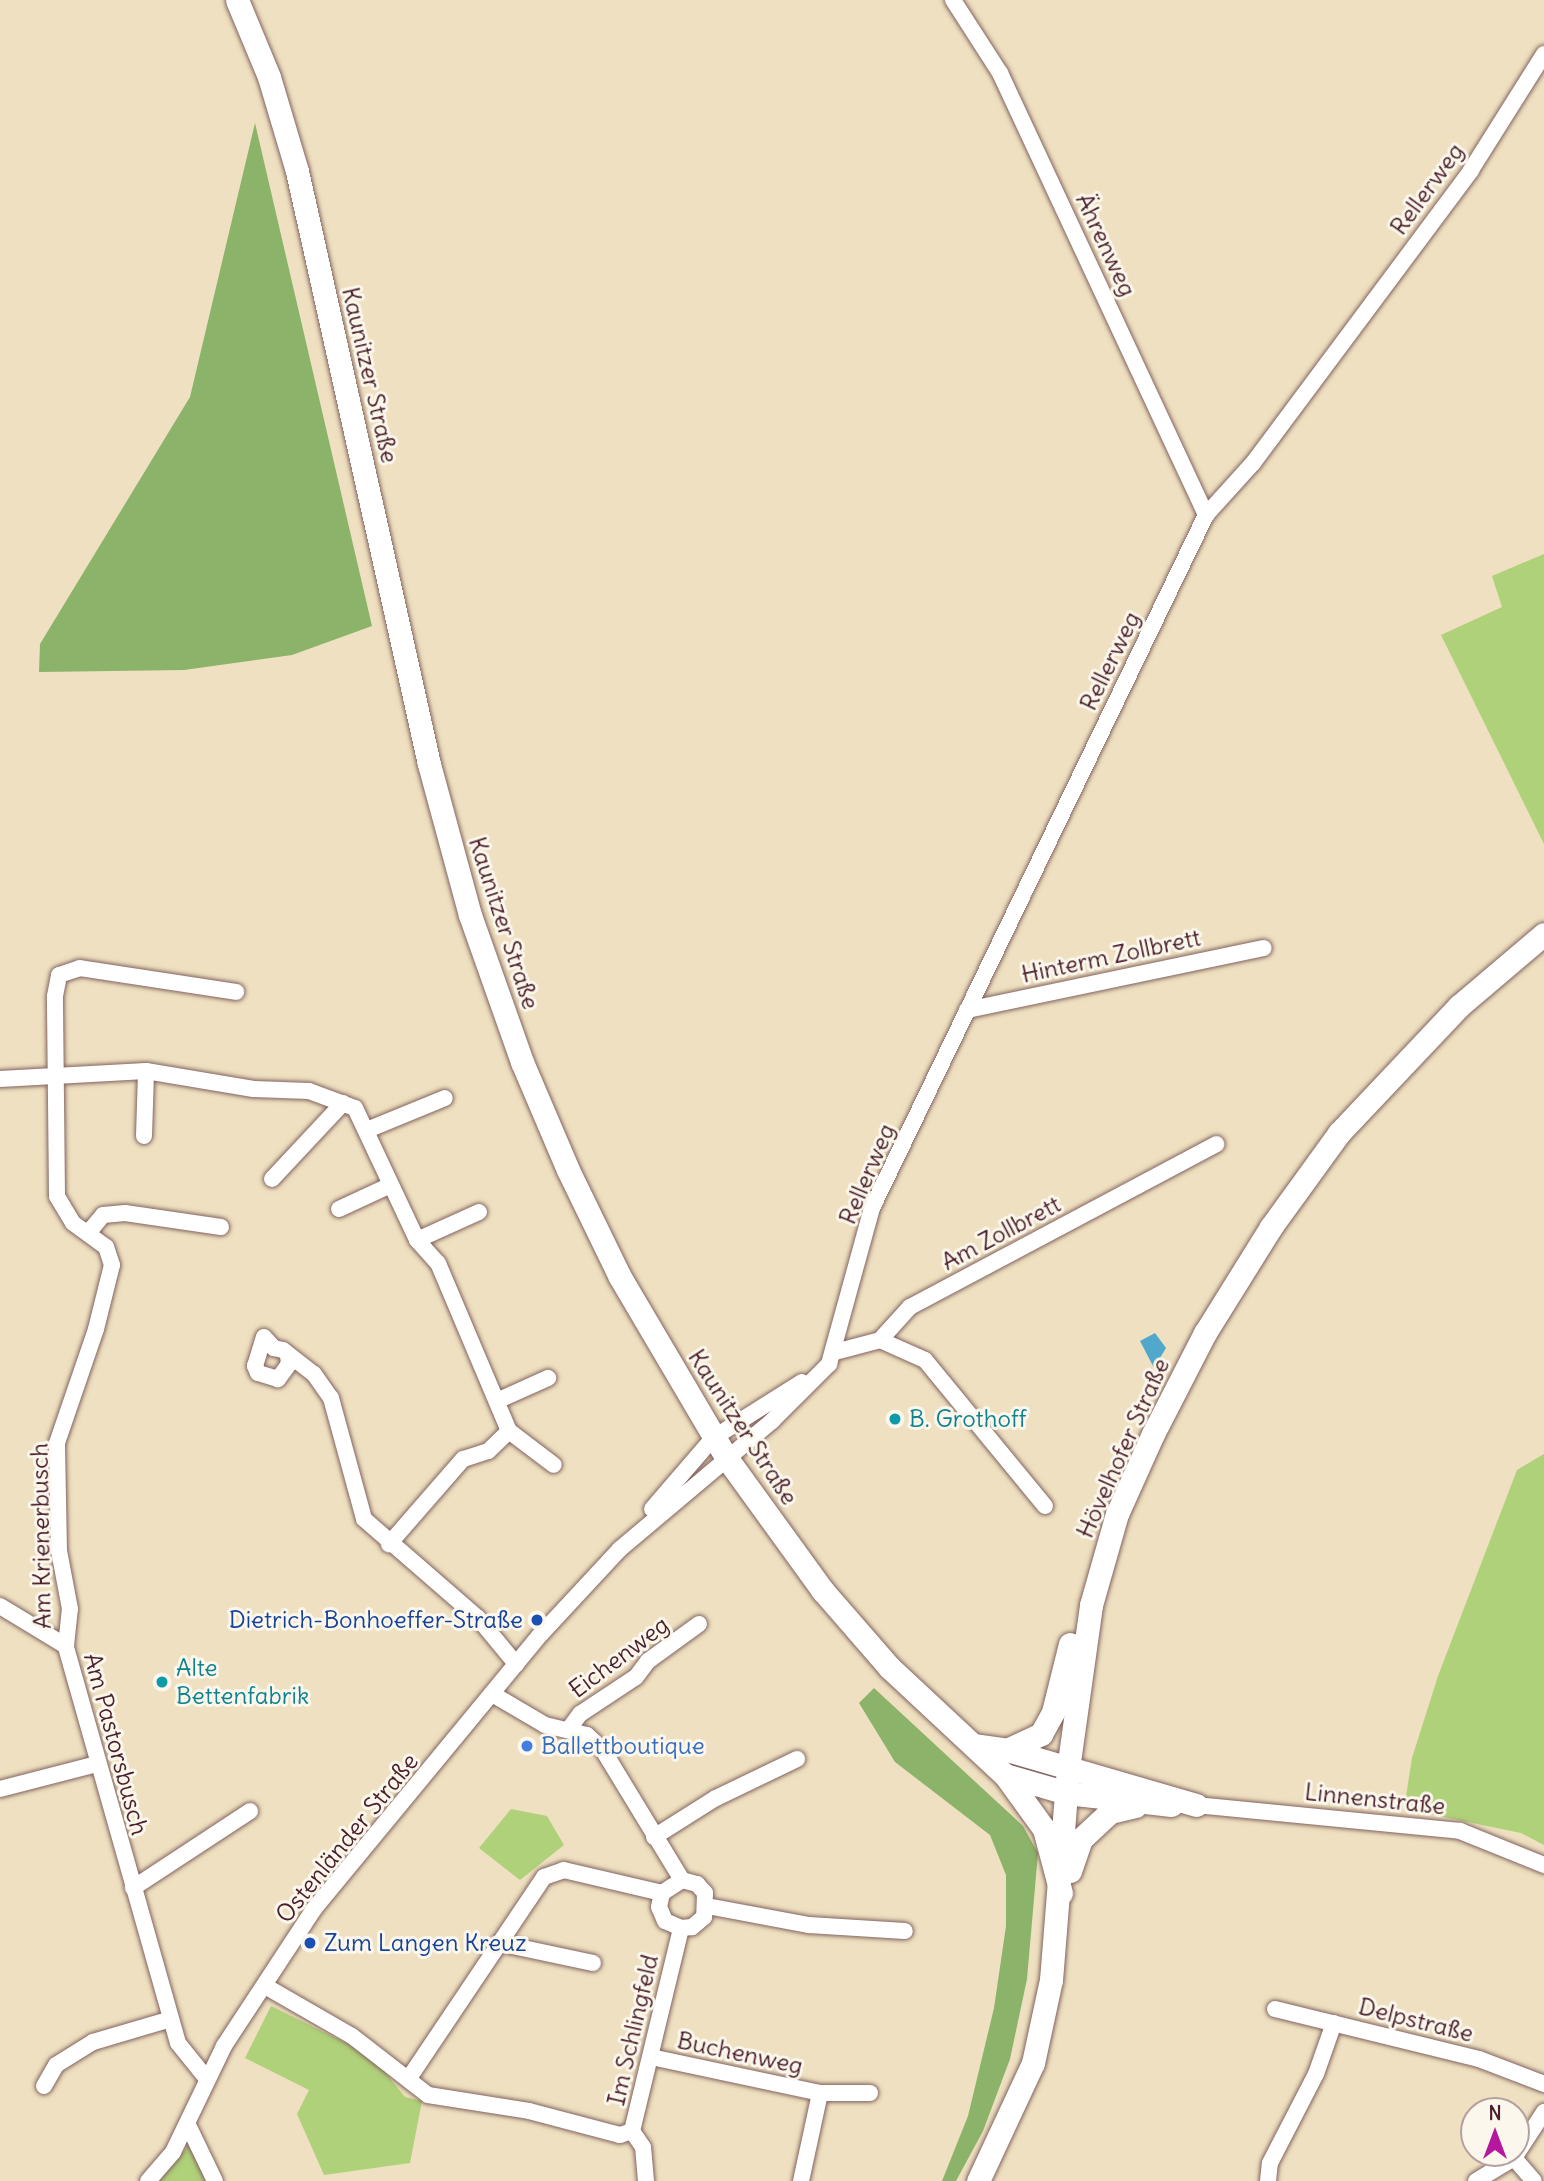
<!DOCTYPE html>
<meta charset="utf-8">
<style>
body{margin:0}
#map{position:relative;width:1544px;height:2181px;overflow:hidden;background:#eee0c0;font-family:Delius,sans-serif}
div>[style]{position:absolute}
.green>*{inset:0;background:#afd179}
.forest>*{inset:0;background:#8bb369}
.water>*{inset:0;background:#50a9cd}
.roads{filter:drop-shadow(0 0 2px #83635f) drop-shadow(0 0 2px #83635f)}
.street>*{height:16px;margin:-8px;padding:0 8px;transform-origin:8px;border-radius:8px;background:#fff}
.secondary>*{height:23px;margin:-11.5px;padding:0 11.5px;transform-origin:11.5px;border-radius:11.5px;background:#fff}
.dots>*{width:19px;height:19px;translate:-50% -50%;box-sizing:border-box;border:4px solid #fbf7ec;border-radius:50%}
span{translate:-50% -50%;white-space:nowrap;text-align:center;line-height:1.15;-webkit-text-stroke:6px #fbf7ec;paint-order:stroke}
.street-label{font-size:24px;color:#4a1f2b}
.culture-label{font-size:24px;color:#0d838f}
.left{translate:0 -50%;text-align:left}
.transit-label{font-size:24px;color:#164399}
.right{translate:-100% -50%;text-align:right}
.shop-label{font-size:24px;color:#366cbe}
.north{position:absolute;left:1460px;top:2097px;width:70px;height:70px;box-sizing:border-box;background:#fbf7ec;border:2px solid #b4a19f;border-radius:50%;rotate:0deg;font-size:19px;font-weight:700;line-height:28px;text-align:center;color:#4a1f2b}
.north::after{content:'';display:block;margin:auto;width:24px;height:32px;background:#b5179e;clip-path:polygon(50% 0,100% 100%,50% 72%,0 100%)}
</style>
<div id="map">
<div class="green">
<div style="clip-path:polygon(1544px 554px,1544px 844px,1441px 635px,1502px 607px,1492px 576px)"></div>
<div style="clip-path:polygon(1544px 1454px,1544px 1845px,1521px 1833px,1404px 1809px,1412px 1758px,1438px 1676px,1517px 1470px)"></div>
<div style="clip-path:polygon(511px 1809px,547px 1816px,564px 1845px,520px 1880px,479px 1848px)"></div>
<div style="clip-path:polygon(271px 2006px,372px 2056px,405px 2097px,422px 2101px,410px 2163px,324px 2175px,297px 2114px,309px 2090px,245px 2058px)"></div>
<div style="clip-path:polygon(192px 2142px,208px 2181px,157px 2181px)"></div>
</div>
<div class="forest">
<div style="clip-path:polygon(255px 123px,372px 626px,292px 655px,184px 670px,39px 672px,40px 644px,190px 397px)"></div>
<div style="clip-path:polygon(874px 1688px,1023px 1826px,1038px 1853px,1027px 1979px,1010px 2059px,983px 2131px,956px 2181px,942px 2181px,968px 2116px,994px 2008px,1006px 1926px,1006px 1875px,990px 1835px,895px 1762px,859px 1703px)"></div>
</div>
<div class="water">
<div style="clip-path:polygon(1155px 1333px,1166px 1348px,1154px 1368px,1140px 1341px)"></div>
</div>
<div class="roads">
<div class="street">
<div style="left:953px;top:0;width:87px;rotate:57.2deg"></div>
<div style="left:1000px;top:73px;width:488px;rotate:65deg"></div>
<div style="left:967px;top:1010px;width:303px;rotate:-11.8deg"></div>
<div style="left:0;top:1079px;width:146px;rotate:-3.1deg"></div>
<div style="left:146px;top:1071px;width:109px;rotate:9.5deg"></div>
<div style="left:254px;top:1089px;width:55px;rotate:2.1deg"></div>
<div style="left:309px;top:1091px;width:49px;rotate:20.3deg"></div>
<div style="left:355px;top:1108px;width:146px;rotate:64.8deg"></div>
<div style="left:417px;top:1240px;width:31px;rotate:48deg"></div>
<div style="left:438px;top:1263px;width:182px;rotate:67.1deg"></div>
<div style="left:509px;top:1431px;width:29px;rotate:136deg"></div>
<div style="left:488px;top:1451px;width:26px;rotate:162deg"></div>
<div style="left:463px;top:1459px;width:113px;rotate:131deg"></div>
<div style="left:367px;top:1130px;width:84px;rotate:-22.3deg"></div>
<div style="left:144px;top:1136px;width:65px;rotate:-88.2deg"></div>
<div style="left:272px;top:1179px;width:104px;rotate:-46.9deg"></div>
<div style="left:339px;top:1209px;width:57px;rotate:-24.8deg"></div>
<div style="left:88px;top:1233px;width:23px;rotate:-50deg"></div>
<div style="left:103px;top:1215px;width:22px;rotate:-5deg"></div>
<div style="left:125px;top:1213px;width:97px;rotate:8.3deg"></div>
<div style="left:417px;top:1240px;width:68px;rotate:-24.3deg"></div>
<div style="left:880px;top:1340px;width:49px;rotate:24deg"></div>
<div style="left:925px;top:1360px;width:189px;rotate:50.6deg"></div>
<div style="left:835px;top:1352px;width:47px;rotate:-14.9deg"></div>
<div style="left:880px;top:1340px;width:45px;rotate:-47.7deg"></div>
<div style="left:910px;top:1307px;width:347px;rotate:-28deg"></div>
<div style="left:288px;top:1355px;width:9px;rotate:84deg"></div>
<div style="left:289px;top:1364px;width:19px;rotate:126deg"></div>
<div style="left:278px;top:1379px;width:21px;rotate:-163deg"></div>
<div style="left:258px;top:1373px;width:8px;rotate:-113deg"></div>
<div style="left:255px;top:1366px;width:30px;rotate:-73deg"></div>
<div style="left:264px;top:1337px;width:15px;rotate:48deg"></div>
<div style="left:274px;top:1348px;width:9px;rotate:13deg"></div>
<div style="left:283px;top:1350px;width:39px;rotate:38deg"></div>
<div style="left:314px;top:1374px;width:29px;rotate:55deg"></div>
<div style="left:331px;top:1398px;width:125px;rotate:74.7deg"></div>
<div style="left:364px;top:1519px;width:151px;rotate:41deg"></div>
<div style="left:478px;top:1618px;width:60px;rotate:50.4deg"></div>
<div style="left:499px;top:1400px;width:54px;rotate:-24.2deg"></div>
<div style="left:509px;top:1431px;width:56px;rotate:37.1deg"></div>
<div style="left:652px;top:1509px;width:94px;rotate:-49.3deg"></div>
<div style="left:713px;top:1438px;width:105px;rotate:-32.2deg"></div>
<div style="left:0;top:1606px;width:77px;rotate:31.2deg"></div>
<div style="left:494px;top:1695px;width:59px;rotate:30.5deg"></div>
<div style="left:545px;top:1725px;width:43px;rotate:13.4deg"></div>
<div style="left:587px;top:1735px;width:22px;rotate:43deg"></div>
<div style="left:603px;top:1750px;width:152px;rotate:58.7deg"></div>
<div style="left:682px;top:1880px;width:16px;rotate:15deg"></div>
<div style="left:697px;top:1884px;width:12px;rotate:48deg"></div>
<div style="left:705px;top:1893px;width:24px;rotate:92deg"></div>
<div style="left:704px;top:1917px;width:16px;rotate:140deg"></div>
<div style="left:692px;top:1927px;width:11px;rotate:175deg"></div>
<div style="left:681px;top:1928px;width:17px;rotate:-156deg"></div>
<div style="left:665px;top:1921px;width:15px;rotate:-113deg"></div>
<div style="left:659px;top:1907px;width:14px;rotate:-78deg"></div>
<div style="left:662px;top:1893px;width:24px;rotate:-33deg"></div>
<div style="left:569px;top:1729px;width:19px;rotate:-54deg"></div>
<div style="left:580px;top:1714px;width:67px;rotate:-33.5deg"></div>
<div style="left:636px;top:1677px;width:20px;rotate:-53deg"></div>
<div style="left:648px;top:1661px;width:63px;rotate:-36deg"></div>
<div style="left:0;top:1789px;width:100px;rotate:-14.5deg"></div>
<div style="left:1196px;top:1805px;width:265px;rotate:5.6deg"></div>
<div style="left:1460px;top:1831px;width:91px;rotate:22deg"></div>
<div style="left:654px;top:1837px;width:73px;rotate:-32.2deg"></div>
<div style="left:716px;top:1798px;width:90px;rotate:-25.7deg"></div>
<div style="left:133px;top:1888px;width:140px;rotate:-33.3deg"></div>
<div style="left:707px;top:1906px;width:104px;rotate:10.6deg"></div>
<div style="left:809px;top:1925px;width:96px;rotate:3.6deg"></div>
<div style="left:499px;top:1943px;width:96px;rotate:12deg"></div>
<div style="left:265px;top:1986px;width:100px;rotate:29.9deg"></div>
<div style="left:352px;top:2036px;width:96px;rotate:37.8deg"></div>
<div style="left:428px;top:2095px;width:102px;rotate:9deg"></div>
<div style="left:529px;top:2111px;width:94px;rotate:14.8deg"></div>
<div style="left:620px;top:2135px;width:13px;rotate:-18deg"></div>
<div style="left:1275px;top:2009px;width:210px;rotate:13.8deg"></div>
<div style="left:1479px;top:2059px;width:70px;rotate:21deg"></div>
<div style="left:651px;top:2057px;width:173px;rotate:12deg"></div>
<div style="left:820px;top:2093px;width:50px"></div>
<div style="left:409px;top:2078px;width:242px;rotate:-56.1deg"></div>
<div style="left:544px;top:1877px;width:21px;rotate:-19deg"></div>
<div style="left:564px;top:1870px;width:101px;rotate:13.2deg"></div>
<div style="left:207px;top:2079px;width:46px;rotate:-128.9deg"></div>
<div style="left:178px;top:2043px;width:412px;rotate:-105.8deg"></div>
<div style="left:66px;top:1646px;width:37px;rotate:-84deg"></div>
<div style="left:70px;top:1609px;width:59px;rotate:-100.7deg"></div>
<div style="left:59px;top:1551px;width:108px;rotate:-91.1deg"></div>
<div style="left:57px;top:1443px;width:120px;rotate:-71.1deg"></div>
<div style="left:96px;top:1329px;width:66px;rotate:-76deg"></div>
<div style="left:112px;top:1265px;width:19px;rotate:-108deg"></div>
<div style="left:106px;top:1247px;width:41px;rotate:-144deg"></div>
<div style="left:73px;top:1223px;width:31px;rotate:-121deg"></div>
<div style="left:57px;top:1196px;width:200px;rotate:-90.6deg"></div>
<div style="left:55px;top:996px;width:21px;rotate:-79deg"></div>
<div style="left:59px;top:975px;width:22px;rotate:-18deg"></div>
<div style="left:80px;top:968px;width:158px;rotate:8.7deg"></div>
<div style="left:44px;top:2086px;width:24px;rotate:-60deg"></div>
<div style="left:56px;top:2065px;width:44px;rotate:-31.9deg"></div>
<div style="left:93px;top:2042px;width:81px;rotate:-16.4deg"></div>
<div style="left:188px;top:2125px;width:62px;rotate:64.3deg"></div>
<div style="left:1514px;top:2158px;width:30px;rotate:49deg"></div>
<div style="left:148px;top:2181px;width:38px;rotate:-49deg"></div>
<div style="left:173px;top:2152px;width:118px;rotate:-64.3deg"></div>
<div style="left:224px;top:2046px;width:164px;rotate:-56.7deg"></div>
<div style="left:314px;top:1909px;width:357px;rotate:-50.5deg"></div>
<div style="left:541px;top:1634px;width:116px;rotate:-47.1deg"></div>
<div style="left:620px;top:1549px;width:199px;rotate:-40.1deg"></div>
<div style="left:772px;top:1421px;width:81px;rotate:-45deg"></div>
<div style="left:829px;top:1364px;width:162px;rotate:-74.6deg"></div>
<div style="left:872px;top:1208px;width:769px;rotate:-64.27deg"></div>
<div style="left:1206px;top:515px;width:70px;rotate:-47.9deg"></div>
<div style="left:1253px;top:463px;width:365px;rotate:-53.3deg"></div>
<div style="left:1471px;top:170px;width:137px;rotate:-57.8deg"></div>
<div style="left:646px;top:2181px;width:34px;rotate:-95deg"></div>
<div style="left:643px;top:2147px;width:19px;rotate:-125deg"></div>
<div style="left:632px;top:2131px;width:209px;rotate:-76.4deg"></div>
<div style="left:801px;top:2181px;width:90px;rotate:-77.8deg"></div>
<div style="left:1268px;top:2181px;width:18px;rotate:-84deg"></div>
<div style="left:1270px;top:2163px;width:100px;rotate:-62.7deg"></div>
<div style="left:1316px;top:2074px;width:54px;rotate:-70.6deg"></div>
<div style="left:1476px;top:2181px;width:44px;rotate:-31.2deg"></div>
<div style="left:1514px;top:2158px;width:55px;rotate:-56.9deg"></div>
</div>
<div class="secondary">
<div style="left:237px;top:0;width:83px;rotate:67.4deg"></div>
<div style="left:269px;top:77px;width:98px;rotate:73.4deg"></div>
<div style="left:297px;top:171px;width:608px;rotate:77.45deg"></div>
<div style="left:429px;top:764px;width:156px;rotate:74.8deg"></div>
<div style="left:470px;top:915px;width:156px;rotate:70.5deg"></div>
<div style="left:522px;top:1062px;width:117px;rotate:66.9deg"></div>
<div style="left:568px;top:1170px;width:119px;rotate:64.1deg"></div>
<div style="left:620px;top:1277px;width:209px;rotate:59.5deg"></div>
<div style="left:726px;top:1457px;width:165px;rotate:54.1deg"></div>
<div style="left:823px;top:1591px;width:101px;rotate:49deg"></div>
<div style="left:889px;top:1667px;width:158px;rotate:43deg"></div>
<div style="left:1005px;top:1775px;width:67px;rotate:54.2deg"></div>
<div style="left:1044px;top:1829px;width:66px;rotate:75.1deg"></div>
<div style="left:973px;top:1745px;width:34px;rotate:8deg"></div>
<div style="left:1007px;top:1750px;width:197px;rotate:16.2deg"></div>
<div style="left:1007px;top:1750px;width:38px;rotate:-25deg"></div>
<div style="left:1041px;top:1734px;width:25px;rotate:-61deg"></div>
<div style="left:1053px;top:1712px;width:70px;rotate:-76deg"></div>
<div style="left:1005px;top:1775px;width:65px;rotate:16.2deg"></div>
<div style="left:1067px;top:1793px;width:105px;rotate:6.6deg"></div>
<div style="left:1070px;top:1871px;width:34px;rotate:-71deg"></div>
<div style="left:1081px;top:1839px;width:40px;rotate:-43deg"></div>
<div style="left:1110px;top:1812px;width:26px;rotate:-13deg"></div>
<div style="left:978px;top:2181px;width:130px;rotate:-65deg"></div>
<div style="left:1033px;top:2063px;width:85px;rotate:-77.8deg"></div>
<div style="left:1051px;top:1980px;width:212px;rotate:-85.4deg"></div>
<div style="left:1068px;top:1769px;width:166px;rotate:-82deg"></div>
<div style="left:1091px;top:1605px;width:95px;rotate:-74.1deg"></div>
<div style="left:1117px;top:1514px;width:88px;rotate:-65.8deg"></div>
<div style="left:1153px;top:1434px;width:114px;rotate:-62.8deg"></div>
<div style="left:1205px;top:1333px;width:125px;rotate:-58.1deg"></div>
<div style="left:1271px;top:1227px;width:116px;rotate:-54.1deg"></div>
<div style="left:1339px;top:1133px;width:175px;rotate:-46.6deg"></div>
<div style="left:1459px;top:1006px;width:111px;rotate:-40.3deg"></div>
</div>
</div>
<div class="dots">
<div style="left:895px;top:1419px;background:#0f9aa8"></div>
<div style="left:537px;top:1620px;background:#1a4fb4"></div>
<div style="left:162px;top:1682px;background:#0f9aa8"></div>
<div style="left:527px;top:1746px;background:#3f7fe0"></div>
<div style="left:310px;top:1943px;background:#1a4fb4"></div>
</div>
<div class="street-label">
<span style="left:1427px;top:189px;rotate:-54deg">Rellerweg</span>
<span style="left:1106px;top:245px;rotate:65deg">Ährenweg</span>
<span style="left:370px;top:375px;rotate:77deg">Kaunitzer Straße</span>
<span style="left:1110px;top:661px;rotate:-64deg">Rellerweg</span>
<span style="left:504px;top:923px;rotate:72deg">Kaunitzer Straße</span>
<span style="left:1111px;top:956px;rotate:-12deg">Hinterm Zollbrett</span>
<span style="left:867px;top:1174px;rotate:-67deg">Rellerweg</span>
<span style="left:1001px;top:1233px;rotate:-28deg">Am Zollbrett</span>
<span style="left:743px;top:1427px;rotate:57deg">Kaunitzer Straße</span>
<span style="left:1123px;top:1448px;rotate:-66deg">Hövelhofer Straße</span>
<span style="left:41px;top:1536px;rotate:-91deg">Am Krienerbusch</span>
<span style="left:619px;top:1657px;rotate:-37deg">Eichenweg</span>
<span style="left:116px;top:1744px;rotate:75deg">Am Pastorsbusch</span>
<span style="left:1375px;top:1799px;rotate:6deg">Linnenstraße</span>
<span style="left:347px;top:1838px;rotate:-51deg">Ostenländer Straße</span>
<span style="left:1416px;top:2020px;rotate:14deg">Delpstraße</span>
<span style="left:633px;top:2030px;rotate:-77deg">Im Schlingfeld</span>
<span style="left:740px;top:2053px;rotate:12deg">Buchenweg</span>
</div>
<div class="culture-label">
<span class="left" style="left:909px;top:1419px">B. Grothoff</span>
<span class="left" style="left:176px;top:1682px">Alte<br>Bettenfabrik</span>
</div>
<div class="transit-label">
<span class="right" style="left:523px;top:1620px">Dietrich-Bonhoeffer-Straße</span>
<span class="left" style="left:324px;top:1943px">Zum Langen Kreuz</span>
</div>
<div class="shop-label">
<span class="left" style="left:541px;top:1746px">Ballettboutique</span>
</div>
<div class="north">N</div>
</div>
